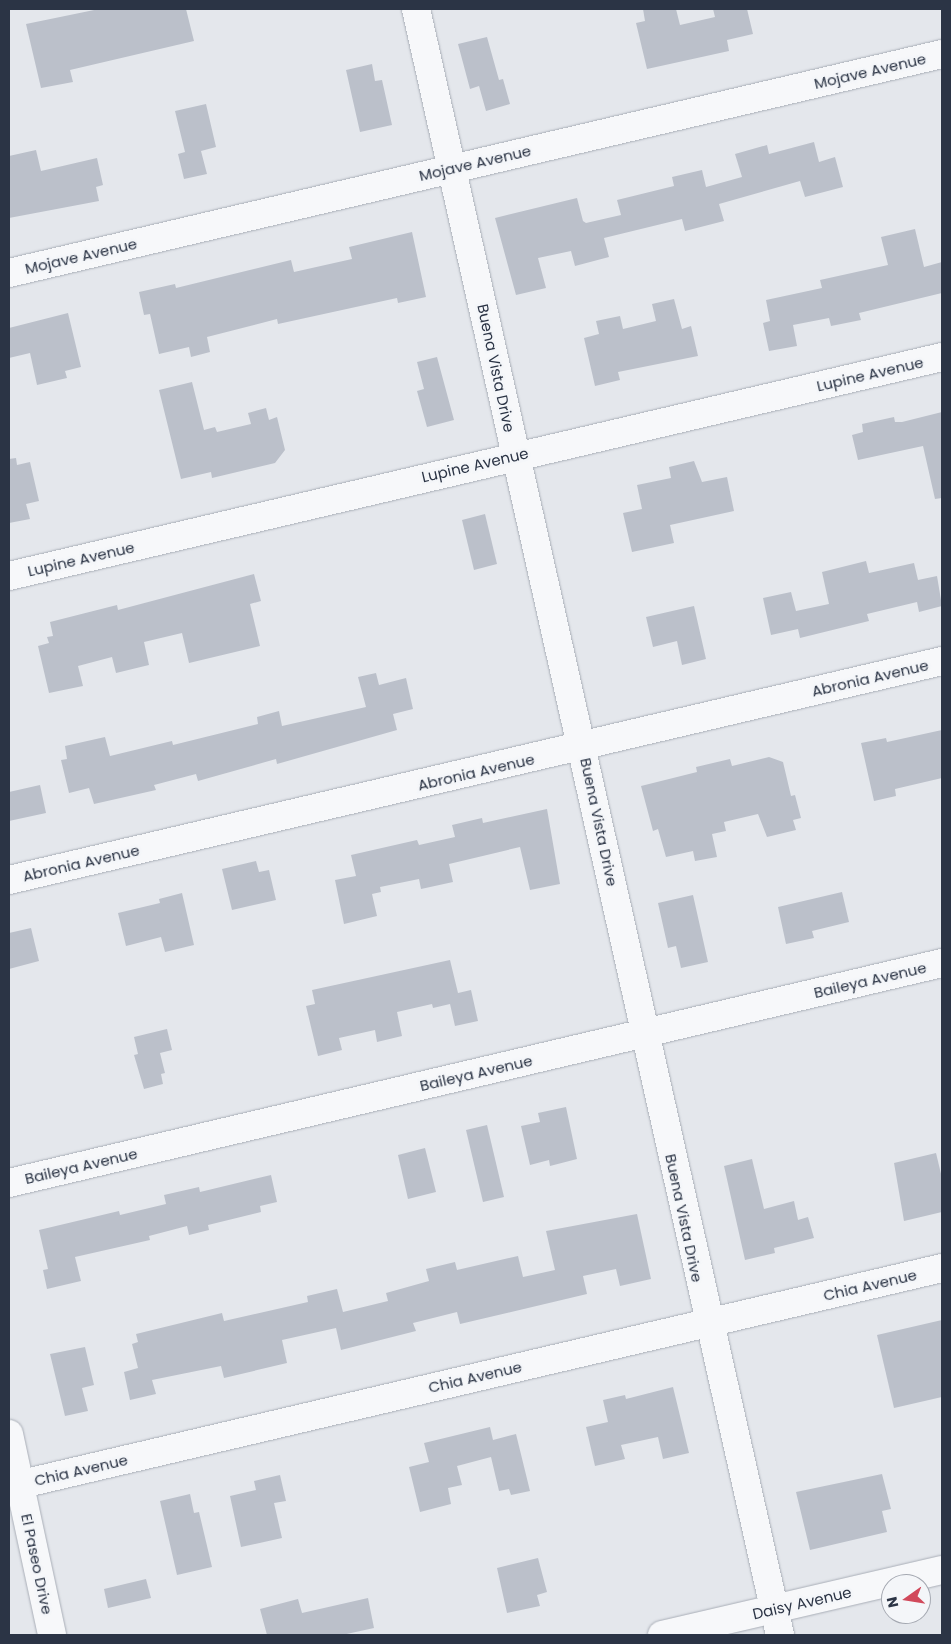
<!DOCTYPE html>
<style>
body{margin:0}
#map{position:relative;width:951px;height:1644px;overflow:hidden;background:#e4e7ec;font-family:Poppins,sans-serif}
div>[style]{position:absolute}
.building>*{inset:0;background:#bbc0ca}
.roads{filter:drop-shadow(0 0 1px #a9aeb7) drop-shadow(0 0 1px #a9aeb7)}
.minor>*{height:28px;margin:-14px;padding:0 14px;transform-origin:14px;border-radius:14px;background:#f7f8fa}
span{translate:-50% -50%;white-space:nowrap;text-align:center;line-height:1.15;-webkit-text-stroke:5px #f4f6f9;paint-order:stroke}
.street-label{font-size:15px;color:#2b3445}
.frame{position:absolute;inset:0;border:10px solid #2b3445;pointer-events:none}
.north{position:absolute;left:881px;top:1574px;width:50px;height:50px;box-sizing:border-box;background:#f4f6f9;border:1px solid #a4a8b1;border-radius:50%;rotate:257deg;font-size:14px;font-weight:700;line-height:20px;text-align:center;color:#2b3445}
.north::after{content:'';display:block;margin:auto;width:18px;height:22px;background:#d1495b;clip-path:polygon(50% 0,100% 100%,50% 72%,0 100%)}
</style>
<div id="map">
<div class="building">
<div style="clip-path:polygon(99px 9px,186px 9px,194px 41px,70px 70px,73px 82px,41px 88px,26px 24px)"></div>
<div style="clip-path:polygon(643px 9px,676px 9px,680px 25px,715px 17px,713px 9px,747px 9px,753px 34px,727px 40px,729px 51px,647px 69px,636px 23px,645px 21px)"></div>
<div style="clip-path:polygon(487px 37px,499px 80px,503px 79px,510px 104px,486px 111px,479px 86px,470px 89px,458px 44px)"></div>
<div style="clip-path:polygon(372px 64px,375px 81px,382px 80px,392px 125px,360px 132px,346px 70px)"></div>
<div style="clip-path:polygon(206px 104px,216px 147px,201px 151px,207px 174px,184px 179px,178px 154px,185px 152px,175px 111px)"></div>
<div style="clip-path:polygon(814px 142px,819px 162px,835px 157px,843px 187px,805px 197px,800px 181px,719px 204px,724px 221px,685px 231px,682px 219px,604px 238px,609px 257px,575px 266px,571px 251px,538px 258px,546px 288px,516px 295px,495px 218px,577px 198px,583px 221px,586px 223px,621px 215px,617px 200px,674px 186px,672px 177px,702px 170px,706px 187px,742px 177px,735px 154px,767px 145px,769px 154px)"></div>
<div style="clip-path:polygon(36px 150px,41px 171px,97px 158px,103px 185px,96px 187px,99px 201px,9px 218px,9px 156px)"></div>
<div style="clip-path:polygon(915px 229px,924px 267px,942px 262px,942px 293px,859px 313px,861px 320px,831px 326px,829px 318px,793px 325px,797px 346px,769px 351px,763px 323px,770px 321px,766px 300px,822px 288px,820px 280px,888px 265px,881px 237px)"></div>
<div style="clip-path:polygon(412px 232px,426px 297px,398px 303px,397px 298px,278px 324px,277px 319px,207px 337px,210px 352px,191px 357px,189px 347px,159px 354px,150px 314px,144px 315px,139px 292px,175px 284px,176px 288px,291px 260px,294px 272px,352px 259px,349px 247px)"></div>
<div style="clip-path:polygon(674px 299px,682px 329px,691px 326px,698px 356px,618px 372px,620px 380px,595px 386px,584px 338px,599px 334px,596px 321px,620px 316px,623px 329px,656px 321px,652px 304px)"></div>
<div style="clip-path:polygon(68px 313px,81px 367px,65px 371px,67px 378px,37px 385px,30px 353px,9px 358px,9px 328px)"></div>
<div style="clip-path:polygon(437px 357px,454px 420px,427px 427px,417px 391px,424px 389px,417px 362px)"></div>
<div style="clip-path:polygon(192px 382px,204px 430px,215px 427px,217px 432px,251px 424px,248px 413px,266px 408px,269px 420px,277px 417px,285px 450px,275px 463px,212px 478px,211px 472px,181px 479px,159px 390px)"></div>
<div style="clip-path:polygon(942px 412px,942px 498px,935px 499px,923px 446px,858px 460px,852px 435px,863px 432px,862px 424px,894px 417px,895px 422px,902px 422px)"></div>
<div style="clip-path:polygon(16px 458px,17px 465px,30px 462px,39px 501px,26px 504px,30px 519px,9px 523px,9px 459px)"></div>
<div style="clip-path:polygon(694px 461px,702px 482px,727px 477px,734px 511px,670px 525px,674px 543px,632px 552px,623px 513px,642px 509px,637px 485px,671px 478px,669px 467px)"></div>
<div style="clip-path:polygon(485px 514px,497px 564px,474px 570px,462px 520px)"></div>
<div style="clip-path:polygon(866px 561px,869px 573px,914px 563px,918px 580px,937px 576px,942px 606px,919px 612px,917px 602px,867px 614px,869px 621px,800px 638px,798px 629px,771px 635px,763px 598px,791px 592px,796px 611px,829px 604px,822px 572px)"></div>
<div style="clip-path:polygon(254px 574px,261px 601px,250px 604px,260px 646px,189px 663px,182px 633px,144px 642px,149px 665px,116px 673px,112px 657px,78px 666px,83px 686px,49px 693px,38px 646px,49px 643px,47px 637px,53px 636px,50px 622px,117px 605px,118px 610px)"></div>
<div style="clip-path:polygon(694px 606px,706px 659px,682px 665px,677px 641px,653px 647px,646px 617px)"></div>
<div style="clip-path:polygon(376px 673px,379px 685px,406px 678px,413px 709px,393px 714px,397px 730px,277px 764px,276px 759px,198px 781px,196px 774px,154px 785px,156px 790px,94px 804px,89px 788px,69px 793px,61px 760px,67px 759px,65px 746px,105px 737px,110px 756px,172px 741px,173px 745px,258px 724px,257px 717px,279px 711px,282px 726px,366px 707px,358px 677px)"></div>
<div style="clip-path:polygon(942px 730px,942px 778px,895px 789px,896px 796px,874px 801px,861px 743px,886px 738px,887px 742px)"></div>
<div style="clip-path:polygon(769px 757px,783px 762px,791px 796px,795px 795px,801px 818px,793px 820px,796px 830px,767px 837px,758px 814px,724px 822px,726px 831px,712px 834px,717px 857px,695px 861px,693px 851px,666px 857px,658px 829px,653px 831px,641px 786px,697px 772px,696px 767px,730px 759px,732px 766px)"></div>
<div style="clip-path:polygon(40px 785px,46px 813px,9px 821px,9px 792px)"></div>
<div style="clip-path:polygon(547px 809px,560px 884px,530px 890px,520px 847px,449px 864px,453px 882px,421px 889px,419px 879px,380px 887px,381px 892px,372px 894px,377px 916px,344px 924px,335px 880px,356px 876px,351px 855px,417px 840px,419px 845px,455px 837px,452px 825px,482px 818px,483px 823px)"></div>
<div style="clip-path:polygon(256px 861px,259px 872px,269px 870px,276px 900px,232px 910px,222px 869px)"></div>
<div style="clip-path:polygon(842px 892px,849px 922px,812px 931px,814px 938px,786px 944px,778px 907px)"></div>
<div style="clip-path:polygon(182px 893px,194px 945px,165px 952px,161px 937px,126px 946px,118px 913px,160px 903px,159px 899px)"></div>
<div style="clip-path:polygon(693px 895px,708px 962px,681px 968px,676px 946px,668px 948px,658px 903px)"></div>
<div style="clip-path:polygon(31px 928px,39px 961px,9px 969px,9px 933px)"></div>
<div style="clip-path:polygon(450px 960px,458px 993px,471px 990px,478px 1021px,455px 1026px,450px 1004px,433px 1008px,432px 1004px,397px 1012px,402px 1036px,377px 1042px,375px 1030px,339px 1038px,342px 1050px,318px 1056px,306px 1006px,315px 1004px,312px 990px)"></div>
<div style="clip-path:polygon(167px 1029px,172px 1050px,160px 1053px,165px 1073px,161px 1074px,163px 1084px,144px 1089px,134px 1055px,138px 1054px,134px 1037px)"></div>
<div style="clip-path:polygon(566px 1107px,577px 1159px,550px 1166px,549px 1160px,530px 1165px,521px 1126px,540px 1122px,538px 1113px)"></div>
<div style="clip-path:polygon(487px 1125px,504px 1197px,483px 1202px,466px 1130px)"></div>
<div style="clip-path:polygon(425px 1148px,436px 1192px,408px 1199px,398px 1155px)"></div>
<div style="clip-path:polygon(936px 1153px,942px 1178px,942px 1212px,904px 1221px,894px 1163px)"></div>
<div style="clip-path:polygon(752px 1159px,764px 1209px,794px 1201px,798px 1220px,808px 1217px,814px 1238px,774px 1248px,775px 1253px,745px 1260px,724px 1166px)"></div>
<div style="clip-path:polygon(271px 1175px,277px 1202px,260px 1206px,261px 1212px,208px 1225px,209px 1230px,189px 1235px,187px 1226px,149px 1236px,150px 1240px,75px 1257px,81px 1281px,47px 1289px,43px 1270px,48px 1269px,39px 1230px,119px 1211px,120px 1215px,166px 1204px,164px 1195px,199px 1187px,200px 1192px)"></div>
<div style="clip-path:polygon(637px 1214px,651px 1279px,620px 1286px,616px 1269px,583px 1276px,587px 1294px,460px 1324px,457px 1312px,413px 1323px,416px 1331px,341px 1350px,336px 1328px,282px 1340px,287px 1363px,224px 1378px,221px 1366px,152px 1380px,156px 1394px,130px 1400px,124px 1372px,138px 1368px,132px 1344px,138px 1342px,136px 1334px,222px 1313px,224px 1321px,308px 1302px,307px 1296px,337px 1289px,343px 1312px,388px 1301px,386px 1293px,429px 1281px,426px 1269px,455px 1262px,457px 1270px,518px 1256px,523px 1277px,555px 1270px,546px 1231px)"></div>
<div style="clip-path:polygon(942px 1320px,942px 1397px,894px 1408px,877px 1335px)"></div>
<div style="clip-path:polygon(85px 1347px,94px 1385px,82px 1388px,88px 1411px,65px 1416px,50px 1354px)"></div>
<div style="clip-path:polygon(673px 1387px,689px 1453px,663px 1459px,658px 1437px,621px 1445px,625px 1459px,595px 1466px,586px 1427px,608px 1422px,603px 1400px,625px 1395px,626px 1399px)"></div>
<div style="clip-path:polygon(490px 1427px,493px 1440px,516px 1434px,530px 1491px,511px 1495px,509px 1489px,499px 1491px,491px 1457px,457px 1466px,462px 1485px,448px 1488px,451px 1504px,420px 1512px,409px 1467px,429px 1462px,424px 1443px)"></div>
<div style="clip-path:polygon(882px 1474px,891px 1509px,882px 1511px,887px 1532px,810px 1550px,796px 1492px)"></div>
<div style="clip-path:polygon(280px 1475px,286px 1501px,274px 1503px,282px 1538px,241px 1547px,230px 1496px,256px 1490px,254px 1481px)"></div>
<div style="clip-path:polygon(190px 1494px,194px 1513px,199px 1512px,212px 1567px,177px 1575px,160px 1501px)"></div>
<div style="clip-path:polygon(538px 1558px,547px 1592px,537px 1595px,540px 1606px,507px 1613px,497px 1568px)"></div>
<div style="clip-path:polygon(146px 1579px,151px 1598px,108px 1608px,104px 1589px)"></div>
<div style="clip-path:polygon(368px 1598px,374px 1628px,342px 1635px,267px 1635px,260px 1609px,298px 1599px,302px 1613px)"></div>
</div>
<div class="roads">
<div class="minor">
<div style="left:416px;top:9px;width:1666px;rotate:77.38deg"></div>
<div style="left:9px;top:273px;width:958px;rotate:-13.21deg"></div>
<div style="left:9px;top:576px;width:958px;rotate:-13.21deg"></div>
<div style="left:9px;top:880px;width:958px;rotate:-13.21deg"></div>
<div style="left:9px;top:1183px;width:959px;rotate:-13.27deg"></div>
<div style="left:9px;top:1434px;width:206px;rotate:77.9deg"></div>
<div style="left:9px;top:1487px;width:958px;rotate:-13.21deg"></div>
<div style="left:662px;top:1635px;width:287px;rotate:-13.1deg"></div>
</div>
</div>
<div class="street-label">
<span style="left:870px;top:71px;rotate:-13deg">Mojave Avenue</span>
<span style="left:475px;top:163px;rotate:-13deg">Mojave Avenue</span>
<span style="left:81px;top:256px;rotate:-13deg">Mojave Avenue</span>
<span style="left:496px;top:368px;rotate:78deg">Buena Vista Drive</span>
<span style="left:870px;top:374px;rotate:-13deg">Lupine Avenue</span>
<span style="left:475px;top:465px;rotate:-13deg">Lupine Avenue</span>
<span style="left:81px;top:559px;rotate:-13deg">Lupine Avenue</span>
<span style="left:870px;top:678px;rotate:-13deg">Abronia Avenue</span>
<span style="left:476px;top:772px;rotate:-13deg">Abronia Avenue</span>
<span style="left:599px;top:822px;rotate:78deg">Buena Vista Drive</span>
<span style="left:81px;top:863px;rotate:-13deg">Abronia Avenue</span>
<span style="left:870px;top:980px;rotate:-13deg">Baileya Avenue</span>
<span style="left:476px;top:1073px;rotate:-13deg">Baileya Avenue</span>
<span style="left:81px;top:1166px;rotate:-13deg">Baileya Avenue</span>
<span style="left:684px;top:1218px;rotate:78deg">Buena Vista Drive</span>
<span style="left:870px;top:1285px;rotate:-13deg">Chia Avenue</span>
<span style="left:475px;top:1377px;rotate:-13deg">Chia Avenue</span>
<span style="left:81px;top:1470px;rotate:-13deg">Chia Avenue</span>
<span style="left:37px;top:1564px;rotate:78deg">El Paseo Drive</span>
<span style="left:802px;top:1603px;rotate:-13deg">Daisy Avenue</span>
</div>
<div class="frame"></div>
<div class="north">N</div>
</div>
